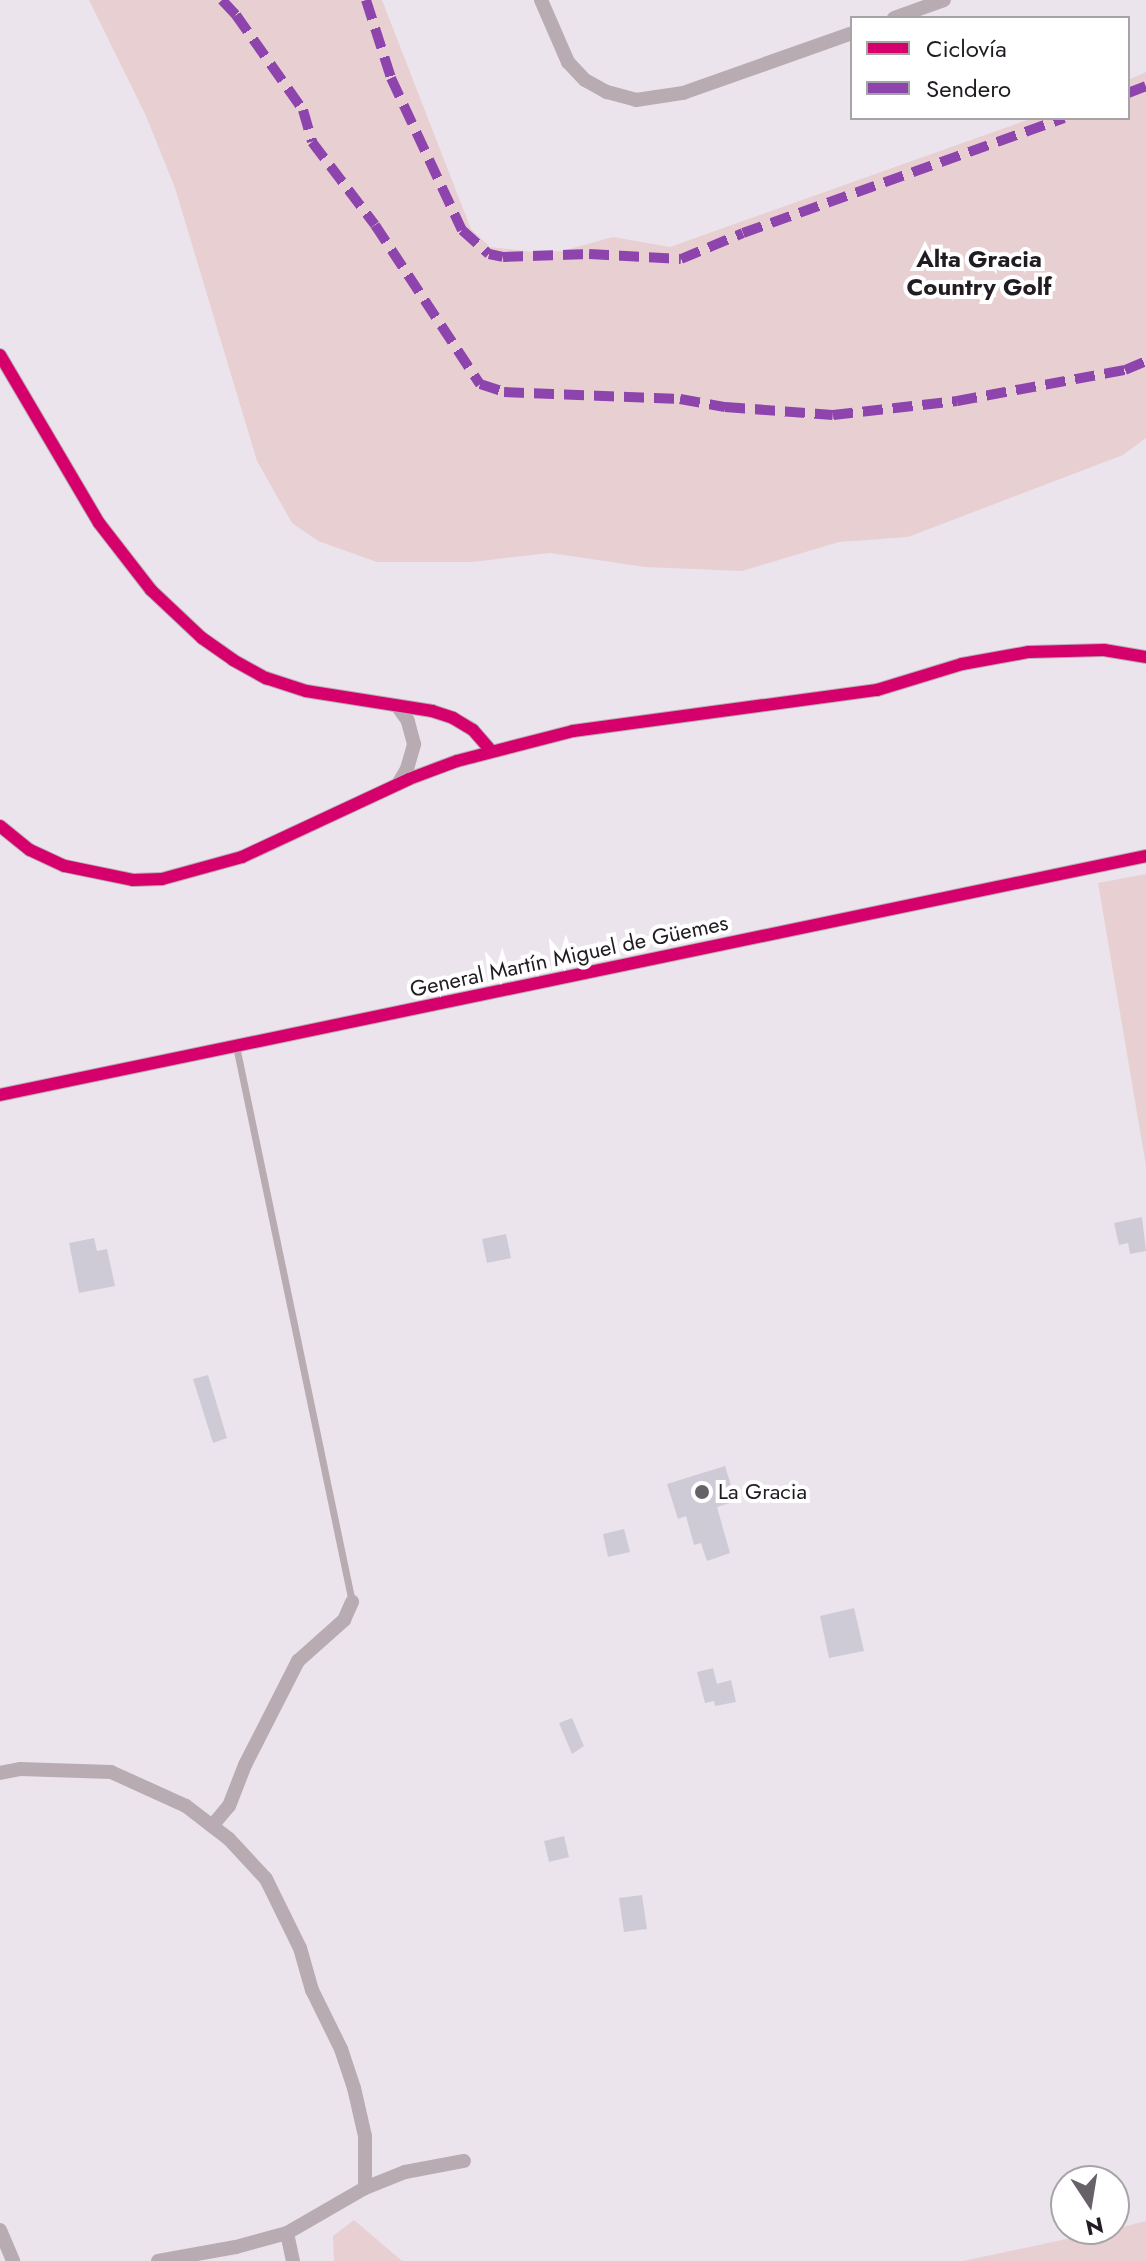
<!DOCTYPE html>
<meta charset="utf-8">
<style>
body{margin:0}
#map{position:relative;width:1146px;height:2261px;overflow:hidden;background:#ebe4ec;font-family:Jost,sans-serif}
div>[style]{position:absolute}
.green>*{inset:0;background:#e8d0d2}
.building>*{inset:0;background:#cfcbd6}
.service>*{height:7px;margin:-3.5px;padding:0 3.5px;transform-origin:3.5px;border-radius:3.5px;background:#b9abb2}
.minor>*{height:14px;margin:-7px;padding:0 7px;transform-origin:7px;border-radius:7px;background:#b9abb2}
.quiet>*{height:10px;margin-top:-5px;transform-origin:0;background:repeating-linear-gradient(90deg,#8e44ad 0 20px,transparent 0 30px)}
.cycleway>*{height:12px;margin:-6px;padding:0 6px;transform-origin:6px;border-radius:6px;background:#d6006c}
.dots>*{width:22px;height:22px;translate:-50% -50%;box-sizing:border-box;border:4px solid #fff;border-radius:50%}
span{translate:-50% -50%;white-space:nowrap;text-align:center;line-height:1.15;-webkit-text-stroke:8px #fff;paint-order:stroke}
.street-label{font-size:22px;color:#201c21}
.poi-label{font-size:22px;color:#201c21}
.left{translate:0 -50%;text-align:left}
.neighbourhood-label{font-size:24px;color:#201c21;font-weight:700}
.legend{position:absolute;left:850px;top:16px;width:280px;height:104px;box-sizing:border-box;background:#fff;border:2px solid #a6a4a6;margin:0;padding:10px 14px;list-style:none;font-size:24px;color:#201c21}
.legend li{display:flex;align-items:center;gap:16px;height:40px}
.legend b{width:40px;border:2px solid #a6a4a6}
.north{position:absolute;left:1050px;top:2165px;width:80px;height:80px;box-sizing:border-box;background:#fff;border:2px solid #a6a4a6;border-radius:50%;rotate:168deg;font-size:22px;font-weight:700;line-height:32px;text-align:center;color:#201c21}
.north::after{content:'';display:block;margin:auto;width:28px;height:36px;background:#676268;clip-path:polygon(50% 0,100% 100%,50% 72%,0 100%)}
</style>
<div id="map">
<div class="green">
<div style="clip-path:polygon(89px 0,382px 0,471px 229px,490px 247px,535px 252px,562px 251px,613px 237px,670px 247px,1033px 118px,1128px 118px,1128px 80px,1146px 72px,1146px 438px,1123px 455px,908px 537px,839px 542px,742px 571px,645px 567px,550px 553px,472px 562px,377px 562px,318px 541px,292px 523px,257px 461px,175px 188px,146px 116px)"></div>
<div style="clip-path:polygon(1146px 874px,1146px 1166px,1098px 883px)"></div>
<div style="clip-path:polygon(354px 2220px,401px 2260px,405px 2261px,334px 2261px,333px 2236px)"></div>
<div style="clip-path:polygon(1146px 2221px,1146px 2261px,963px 2261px,1114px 2229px)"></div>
</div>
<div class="building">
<div style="clip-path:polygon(1142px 1217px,1146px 1251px,1130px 1254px,1128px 1243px,1119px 1245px,1114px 1223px)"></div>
<div style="clip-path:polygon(506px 1234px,511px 1258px,487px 1263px,482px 1239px)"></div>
<div style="clip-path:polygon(94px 1238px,97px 1251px,107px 1249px,115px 1286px,79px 1293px,69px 1243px)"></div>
<div style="clip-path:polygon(208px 1375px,227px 1438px,213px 1443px,193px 1379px)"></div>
<div style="clip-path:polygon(725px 1466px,736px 1501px,717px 1507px,730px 1553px,707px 1561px,701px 1543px,694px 1545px,686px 1516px,678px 1519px,667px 1484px)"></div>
<div style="clip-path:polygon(624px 1529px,630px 1552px,608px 1557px,603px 1534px)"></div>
<div style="clip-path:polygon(854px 1608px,864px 1651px,829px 1658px,820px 1616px)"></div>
<div style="clip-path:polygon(713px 1668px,717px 1684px,731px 1680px,736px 1702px,715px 1706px,714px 1701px,705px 1703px,697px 1672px)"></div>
<div style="clip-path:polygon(572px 1718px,584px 1746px,572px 1754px,559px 1723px)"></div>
<div style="clip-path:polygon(564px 1836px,569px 1857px,549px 1862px,544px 1841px)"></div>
<div style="clip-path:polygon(642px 1895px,647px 1929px,624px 1932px,619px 1898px)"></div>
</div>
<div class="service">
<div style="left:236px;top:1046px;width:568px;rotate:78.22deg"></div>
</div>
<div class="minor">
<div style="left:541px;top:0;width:68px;rotate:66.5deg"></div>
<div style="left:568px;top:62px;width:25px;rotate:47deg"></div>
<div style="left:585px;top:80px;width:25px;rotate:29deg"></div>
<div style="left:607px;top:92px;width:30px;rotate:15deg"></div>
<div style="left:636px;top:100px;width:48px;rotate:-8.5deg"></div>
<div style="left:683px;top:93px;width:179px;rotate:-19.5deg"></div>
<div style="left:894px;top:18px;width:53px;rotate:-19.8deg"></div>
<div style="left:0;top:355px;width:195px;rotate:59.5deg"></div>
<div style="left:99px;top:523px;width:85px;rotate:52.2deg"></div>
<div style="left:151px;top:590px;width:70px;rotate:43.3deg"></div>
<div style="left:202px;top:638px;width:38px;rotate:35deg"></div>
<div style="left:233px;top:660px;width:38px;rotate:29deg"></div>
<div style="left:266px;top:678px;width:42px;rotate:18deg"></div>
<div style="left:306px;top:691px;width:128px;rotate:9deg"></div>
<div style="left:432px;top:711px;width:22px;rotate:18deg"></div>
<div style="left:453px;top:718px;width:23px;rotate:31deg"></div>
<div style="left:473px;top:730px;width:28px;rotate:49deg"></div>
<div style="left:398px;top:784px;width:17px;rotate:-59deg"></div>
<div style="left:407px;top:769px;width:26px;rotate:-74deg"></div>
<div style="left:414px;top:744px;width:24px;rotate:-105deg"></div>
<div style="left:408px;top:721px;width:16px;rotate:-125deg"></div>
<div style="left:0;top:826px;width:38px;rotate:39deg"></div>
<div style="left:30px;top:850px;width:38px;rotate:25deg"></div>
<div style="left:65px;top:866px;width:69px;rotate:11.6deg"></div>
<div style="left:133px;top:880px;width:29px;rotate:-2deg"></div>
<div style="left:162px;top:879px;width:83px;rotate:-15.4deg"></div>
<div style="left:242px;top:857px;width:184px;rotate:-25deg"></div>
<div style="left:409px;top:779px;width:51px;rotate:-20.6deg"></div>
<div style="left:457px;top:761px;width:120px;rotate:-14.5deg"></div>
<div style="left:573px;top:731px;width:307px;rotate:-7.7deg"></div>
<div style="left:877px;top:690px;width:89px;rotate:-17deg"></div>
<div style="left:962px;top:664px;width:68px;rotate:-10.2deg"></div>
<div style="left:1029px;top:652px;width:75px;rotate:-1.5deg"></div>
<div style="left:1104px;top:650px;width:43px;rotate:9.5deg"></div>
<div style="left:0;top:1095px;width:1171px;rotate:-11.78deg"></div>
<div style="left:0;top:1773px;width:20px;rotate:-11deg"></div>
<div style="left:20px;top:1769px;width:91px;rotate:1.9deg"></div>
<div style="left:111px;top:1772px;width:82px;rotate:24.4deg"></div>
<div style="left:186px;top:1806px;width:54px;rotate:37.5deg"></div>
<div style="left:229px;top:1839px;width:54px;rotate:47.2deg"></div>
<div style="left:266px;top:1879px;width:77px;rotate:63.8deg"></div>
<div style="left:300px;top:1948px;width:44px;rotate:74.1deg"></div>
<div style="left:312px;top:1990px;width:66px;rotate:63.8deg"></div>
<div style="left:341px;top:2049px;width:41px;rotate:71.6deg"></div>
<div style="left:354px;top:2088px;width:49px;rotate:77.1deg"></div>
<div style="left:365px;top:2136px;width:52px;rotate:90deg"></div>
<div style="left:212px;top:1826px;width:26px;rotate:-50deg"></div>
<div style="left:229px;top:1806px;width:44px;rotate:-68.7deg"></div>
<div style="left:245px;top:1765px;width:117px;rotate:-63deg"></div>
<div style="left:298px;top:1661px;width:62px;rotate:-41.7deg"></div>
<div style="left:344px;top:1620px;width:20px;rotate:-66deg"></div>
<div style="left:0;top:2230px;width:34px;rotate:67deg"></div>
<div style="left:287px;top:2233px;width:29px;rotate:78deg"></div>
<div style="left:158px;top:2261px;width:79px;rotate:-10.2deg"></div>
<div style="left:236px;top:2247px;width:53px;rotate:-15.4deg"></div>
<div style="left:287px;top:2233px;width:90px;rotate:-30deg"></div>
<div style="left:365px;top:2188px;width:43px;rotate:-21.8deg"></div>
<div style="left:405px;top:2172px;width:60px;rotate:-10.6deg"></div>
</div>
<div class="quiet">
<div style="left:222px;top:0;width:21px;rotate:47deg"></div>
<div style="left:236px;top:15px;width:116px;rotate:54.8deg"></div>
<div style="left:303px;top:110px;width:33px;rotate:74deg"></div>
<div style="left:312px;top:142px;width:104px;rotate:52.8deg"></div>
<div style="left:375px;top:225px;width:191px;rotate:56.6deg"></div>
<div style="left:480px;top:384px;width:25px;rotate:18deg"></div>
<div style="left:504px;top:392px;width:176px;rotate:2.3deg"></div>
<div style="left:680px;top:399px;width:46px;rotate:10.1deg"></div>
<div style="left:725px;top:407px;width:108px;rotate:4.2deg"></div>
<div style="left:833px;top:415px;width:125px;rotate:-6.4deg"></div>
<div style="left:957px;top:401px;width:171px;rotate:-10.5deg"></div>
<div style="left:1125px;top:370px;width:23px;rotate:-23deg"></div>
<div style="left:366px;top:0;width:82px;rotate:72.2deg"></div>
<div style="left:391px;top:78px;width:168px;rotate:65deg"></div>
<div style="left:462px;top:230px;width:36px;rotate:42deg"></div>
<div style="left:489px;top:254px;width:14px;rotate:12deg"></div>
<div style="left:503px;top:257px;width:86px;rotate:-2deg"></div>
<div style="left:589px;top:254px;width:92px;rotate:3.1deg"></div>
<div style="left:681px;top:259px;width:67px;rotate:-22.8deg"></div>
<div style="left:743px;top:233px;width:341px;rotate:-19.7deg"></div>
<div style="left:1128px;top:93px;width:19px;rotate:-21deg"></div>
</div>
<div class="cycleway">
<div style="left:0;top:355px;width:195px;rotate:59.5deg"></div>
<div style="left:99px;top:523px;width:85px;rotate:52.2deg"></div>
<div style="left:151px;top:590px;width:70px;rotate:43.3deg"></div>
<div style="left:202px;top:638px;width:38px;rotate:35deg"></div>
<div style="left:233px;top:660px;width:38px;rotate:29deg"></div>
<div style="left:266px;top:678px;width:42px;rotate:18deg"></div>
<div style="left:306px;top:691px;width:128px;rotate:9deg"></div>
<div style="left:432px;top:711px;width:22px;rotate:18deg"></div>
<div style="left:453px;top:718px;width:23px;rotate:31deg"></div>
<div style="left:473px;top:730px;width:28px;rotate:49deg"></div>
<div style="left:0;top:826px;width:38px;rotate:39deg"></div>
<div style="left:30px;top:850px;width:38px;rotate:25deg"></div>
<div style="left:65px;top:866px;width:69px;rotate:11.6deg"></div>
<div style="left:133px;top:880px;width:29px;rotate:-2deg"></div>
<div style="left:162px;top:879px;width:83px;rotate:-15.4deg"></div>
<div style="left:242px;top:857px;width:184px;rotate:-25deg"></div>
<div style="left:409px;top:779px;width:51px;rotate:-20.6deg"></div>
<div style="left:457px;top:761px;width:120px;rotate:-14.5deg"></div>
<div style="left:573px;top:731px;width:307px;rotate:-7.7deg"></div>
<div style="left:877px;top:690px;width:89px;rotate:-17deg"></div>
<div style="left:962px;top:664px;width:68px;rotate:-10.2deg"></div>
<div style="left:1029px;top:652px;width:75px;rotate:-1.5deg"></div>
<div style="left:1104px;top:650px;width:43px;rotate:9.5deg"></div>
<div style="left:0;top:1095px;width:1171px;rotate:-11.78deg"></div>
</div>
<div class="dots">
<div style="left:702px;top:1492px;background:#676268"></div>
</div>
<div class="street-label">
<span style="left:569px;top:956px;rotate:-12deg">General Martín Miguel de Güemes</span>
</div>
<div class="poi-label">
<span class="left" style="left:718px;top:1492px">La Gracia</span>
</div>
<div class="neighbourhood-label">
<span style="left:979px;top:273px">Alta Gracia<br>Country Golf</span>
</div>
<ul class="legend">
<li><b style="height:10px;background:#d6006c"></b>Ciclovía</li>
<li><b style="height:10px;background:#8e44ad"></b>Sendero</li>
</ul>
<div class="north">N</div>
</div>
